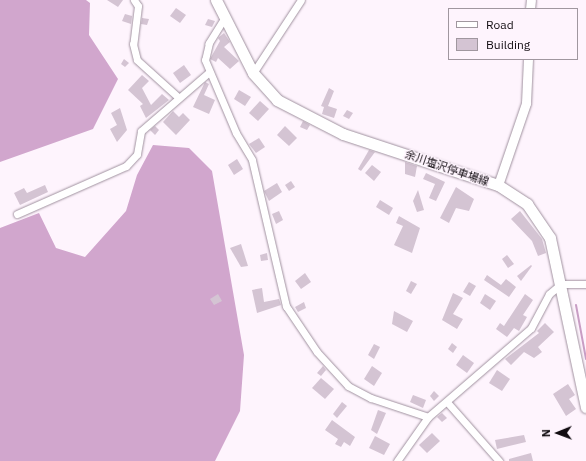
<!DOCTYPE html>
<meta charset="utf-8">
<style>
body{margin:0}
#map{position:relative;width:586px;height:461px;overflow:hidden;background:#fef4fd;font-family:"IBM Plex Sans","Noto Sans JP",sans-serif}
div>[style]{position:absolute}
.forest>*{inset:0;background:#d1a6cd}
.stream>*{height:2px;margin:-1px;padding:0 1px;transform-origin:1px;border-radius:1px;background:#c89dc4}
.building>*{inset:0;background:#d4c4d3}
.roads{filter:drop-shadow(0 0 1px #a0919f) drop-shadow(0 0 1px #a0919f)}
.minor>*{height:7px;margin:-3.5px;padding:0 3.5px;transform-origin:3.5px;border-radius:3.5px;background:#fff}
.tertiary>*{height:9px;margin:-4.5px;padding:0 4.5px;transform-origin:4.5px;border-radius:4.5px;background:#fff}
.secondary>*{height:11px;margin:-5.5px;padding:0 5.5px;transform-origin:5.5px;border-radius:5.5px;background:#fff}
span{translate:-50% -50%;white-space:nowrap;text-align:center;line-height:1.15;-webkit-text-stroke:3px #fef4fd;paint-order:stroke}
.street-label{font-size:11px;color:#120c11}
.legend{position:absolute;left:448px;top:8px;width:130px;height:52px;box-sizing:border-box;background:#fef4fd;border:1px solid #a0979f;margin:0;padding:5px 7px;list-style:none;font-size:12px;color:#120c11}
.legend li{display:flex;align-items:center;gap:8px;height:20px}
.legend b{width:20px;border:1px solid #a0979f}
.north{position:absolute;left:538px;top:413px;width:40px;height:40px;-webkit-text-stroke:3px #fef4fd;paint-order:stroke;rotate:269deg;font-size:11px;font-weight:700;line-height:16px;text-align:center;color:#120c11}
.north::after{content:'';display:block;margin:auto;width:14px;height:18px;background:#120c11;clip-path:polygon(50% 0,100% 100%,50% 72%,0 100%)}
</style>
<div id="map">
<div class="forest">
<div style="clip-path:polygon(0 0,86px 0,90px 3px,89px 35px,118px 79px,93px 129px,0 162px)"></div>
<div style="clip-path:polygon(153px 145px,189px 148px,212px 171px,244px 355px,240px 411px,215px 461px,0 461px,0 228px,39px 213px,56px 248px,85px 257px,126px 211px,137px 175px)"></div>
</div>
<div class="stream">
<div style="left:576px;top:305px;width:55px;rotate:79.5deg"></div>
</div>
<div class="building">
<div style="clip-path:polygon(107px 0,123px 0,118px 7px)"></div>
<div style="clip-path:polygon(176px 8px,186px 15px,180px 23px,170px 16px)"></div>
<div style="clip-path:polygon(125px 14px,132px 16px,131px 24px,122px 21px)"></div>
<div style="clip-path:polygon(142px 18px,149px 19px,147px 25px,141px 24px)"></div>
<div style="clip-path:polygon(208px 19px,215px 21px,212px 27px,205px 25px)"></div>
<div style="clip-path:polygon(224px 33px,230px 42px,224px 47px,239px 61px,230px 69px,218px 58px,216px 62px,210px 59px,220px 41px,218px 38px)"></div>
<div style="clip-path:polygon(124px 59px,129px 63px,125px 67px,121px 64px)"></div>
<div style="clip-path:polygon(184px 65px,191px 75px,180px 83px,173px 73px)"></div>
<div style="clip-path:polygon(142px 75px,149px 81px,142px 88px,151px 105px,162px 94px,169px 100px,146px 118px,140px 106px,143px 104px,128px 90px)"></div>
<div style="clip-path:polygon(205px 82px,209px 84px,204px 95px,215px 100px,209px 114px,193px 107px)"></div>
<div style="clip-path:polygon(329px 88px,334px 91px,328px 106px,337px 109px,334px 118px,322px 114px,324px 107px,321px 106px)"></div>
<div style="clip-path:polygon(239px 90px,251px 97px,245px 106px,234px 99px)"></div>
<div style="clip-path:polygon(260px 101px,269px 109px,258px 121px,249px 113px)"></div>
<div style="clip-path:polygon(120px 108px,127px 130px,117px 142px,110px 129px,117px 125px,111px 113px)"></div>
<div style="clip-path:polygon(347px 110px,353px 113px,349px 119px,343px 116px)"></div>
<div style="clip-path:polygon(173px 111px,179px 117px,183px 113px,190px 120px,176px 135px,163px 122px)"></div>
<div style="clip-path:polygon(303px 121px,310px 125px,307px 130px,300px 127px)"></div>
<div style="clip-path:polygon(155px 126px,159px 130px,155px 135px,150px 130px)"></div>
<div style="clip-path:polygon(285px 126px,297px 138px,289px 146px,277px 135px)"></div>
<div style="clip-path:polygon(259px 138px,265px 147px,256px 153px,249px 144px)"></div>
<div style="clip-path:polygon(369px 150px,375px 152px,361px 171px,358px 169px)"></div>
<div style="clip-path:polygon(237px 159px,243px 169px,234px 175px,228px 165px)"></div>
<div style="clip-path:polygon(405px 162px,417px 166px,415px 177px,405px 174px)"></div>
<div style="clip-path:polygon(372px 165px,381px 172px,374px 181px,365px 173px)"></div>
<div style="clip-path:polygon(426px 173px,445px 182px,436px 201px,429px 198px,435px 184px,423px 179px)"></div>
<div style="clip-path:polygon(291px 181px,295px 187px,289px 191px,285px 185px)"></div>
<div style="clip-path:polygon(277px 183px,282px 192px,269px 201px,264px 191px)"></div>
<div style="clip-path:polygon(45px 185px,48px 192px,20px 205px,14px 193px,24px 188px,27px 193px)"></div>
<div style="clip-path:polygon(456px 187px,474px 199px,469px 211px,456px 208px,449px 223px,440px 218px)"></div>
<div style="clip-path:polygon(418px 190px,424px 210px,417px 212px,413px 201px)"></div>
<div style="clip-path:polygon(380px 200px,393px 208px,389px 215px,376px 207px)"></div>
<div style="clip-path:polygon(279px 211px,283px 220px,276px 224px,272px 214px)"></div>
<div style="clip-path:polygon(520px 211px,542px 239px,546px 253px,538px 256px,532px 241px,511px 219px)"></div>
<div style="clip-path:polygon(399px 216px,420px 228px,412px 253px,394px 245px,403px 226px,396px 223px)"></div>
<div style="clip-path:polygon(241px 244px,248px 266px,241px 267px,230px 248px)"></div>
<div style="clip-path:polygon(267px 253px,268px 260px,261px 261px,260px 255px)"></div>
<div style="clip-path:polygon(507px 255px,514px 264px,508px 268px,502px 259px)"></div>
<div style="clip-path:polygon(531px 265px,532px 266px,521px 281px,517px 276px)"></div>
<div style="clip-path:polygon(305px 273px,311px 282px,301px 289px,295px 281px)"></div>
<div style="clip-path:polygon(487px 275px,501px 285px,506px 279px,516px 287px,509px 297px,484px 280px)"></div>
<div style="clip-path:polygon(411px 281px,417px 284px,411px 294px,406px 291px)"></div>
<div style="clip-path:polygon(469px 282px,476px 286px,470px 296px,463px 292px)"></div>
<div style="clip-path:polygon(262px 288px,264px 302px,279px 299px,281px 305px,257px 313px,252px 290px)"></div>
<div style="clip-path:polygon(453px 293px,463px 298px,453px 314px,463px 319px,457px 329px,442px 320px)"></div>
<div style="clip-path:polygon(218px 294px,222px 301px,214px 305px,210px 299px)"></div>
<div style="clip-path:polygon(485px 294px,496px 301px,490px 310px,480px 303px)"></div>
<div style="clip-path:polygon(525px 294px,533px 300px,523px 315px,527px 317px,519px 331px,514px 328px,507px 337px,496px 329px,500px 323px,504px 326px)"></div>
<div style="clip-path:polygon(304px 302px,306px 308px,298px 312px,295px 307px)"></div>
<div style="clip-path:polygon(394px 311px,413px 321px,407px 332px,392px 324px)"></div>
<div style="clip-path:polygon(545px 323px,554px 332px,538px 347px,542px 352px,534px 358px,524px 352px,511px 365px,505px 359px,539px 333px,537px 331px)"></div>
<div style="clip-path:polygon(452px 343px,457px 347px,453px 353px,448px 349px)"></div>
<div style="clip-path:polygon(374px 344px,380px 347px,374px 359px,368px 355px)"></div>
<div style="clip-path:polygon(463px 355px,474px 363px,467px 373px,456px 365px)"></div>
<div style="clip-path:polygon(323px 366px,326px 370px,321px 376px,317px 373px)"></div>
<div style="clip-path:polygon(372px 366px,382px 373px,374px 386px,364px 379px)"></div>
<div style="clip-path:polygon(497px 370px,510px 379px,502px 391px,489px 383px)"></div>
<div style="clip-path:polygon(321px 378px,334px 389px,325px 399px,312px 388px)"></div>
<div style="clip-path:polygon(568px 384px,575px 395px,569px 399px,576px 409px,566px 416px,553px 394px)"></div>
<div style="clip-path:polygon(434px 391px,439px 396px,434px 401px,430px 396px)"></div>
<div style="clip-path:polygon(413px 395px,426px 400px,423px 408px,410px 402px)"></div>
<div style="clip-path:polygon(342px 402px,347px 406px,337px 418px,333px 414px)"></div>
<div style="clip-path:polygon(378px 410px,386px 413px,377px 434px,371px 430px)"></div>
<div style="clip-path:polygon(442px 413px,447px 418px,442px 422px,437px 417px)"></div>
<div style="clip-path:polygon(332px 420px,355px 437px,350px 446px,344px 442px,341px 447px,335px 444px,338px 439px,325px 430px)"></div>
<div style="clip-path:polygon(432px 433px,440px 441px,427px 453px,419px 445px)"></div>
<div style="clip-path:polygon(524px 435px,526px 442px,497px 449px,495px 440px)"></div>
<div style="clip-path:polygon(375px 436px,390px 444px,384px 455px,369px 448px)"></div>
<div style="clip-path:polygon(531px 453px,533px 461px,509px 461px,509px 459px)"></div>
</div>
<div class="roads">
<div class="minor">
<div style="left:134px;top:0;width:7px;rotate:56deg"></div>
<div style="left:138px;top:6px;width:38px;rotate:97deg"></div>
<div style="left:133px;top:44px;width:16px;rotate:76deg"></div>
<div style="left:137px;top:60px;width:55px;rotate:42.1deg"></div>
<div style="left:225px;top:17px;width:31px;rotate:122deg"></div>
<div style="left:209px;top:43px;width:17px;rotate:103deg"></div>
<div style="left:205px;top:60px;width:79px;rotate:67deg"></div>
<div style="left:236px;top:133px;width:31px;rotate:59deg"></div>
<div style="left:252px;top:160px;width:150px;rotate:76.9deg"></div>
<div style="left:286px;top:306px;width:55px;rotate:56deg"></div>
<div style="left:317px;top:352px;width:46px;rotate:47.6deg"></div>
<div style="left:348px;top:386px;width:26px;rotate:28deg"></div>
<div style="left:371px;top:398px;width:60px;rotate:18.4deg"></div>
<div style="left:253px;top:73px;width:87px;rotate:-56.7deg"></div>
<div style="left:17px;top:214px;width:119px;rotate:-23.8deg"></div>
<div style="left:126px;top:166px;width:16px;rotate:-47deg"></div>
<div style="left:137px;top:154px;width:23px;rotate:-80deg"></div>
<div style="left:141px;top:131px;width:90px;rotate:-40.9deg"></div>
<div style="left:447px;top:402px;width:79px;rotate:48.6deg"></div>
<div style="left:397px;top:461px;width:54px;rotate:-54.8deg"></div>
<div style="left:428px;top:417px;width:136px;rotate:-40.8deg"></div>
<div style="left:531px;top:328px;width:38px;rotate:-62deg"></div>
<div style="left:549px;top:294px;width:16px;rotate:-40deg"></div>
<div style="left:561px;top:284px;width:25px"></div>
</div>
<div class="tertiary">
<div style="left:530px;top:9px;width:9px;rotate:-84deg"></div>
<div style="left:498px;top:185px;width:87px;rotate:-71.1deg"></div>
<div style="left:526px;top:103px;width:44px;rotate:-87.4deg"></div>
</div>
<div class="secondary">
<div style="left:216px;top:0;width:82px;rotate:63.1deg"></div>
<div style="left:253px;top:73px;width:36px;rotate:48deg"></div>
<div style="left:277px;top:100px;width:74px;rotate:27.3deg"></div>
<div style="left:343px;top:134px;width:163px;rotate:18.2deg"></div>
<div style="left:498px;top:185px;width:35px;rotate:33deg"></div>
<div style="left:527px;top:204px;width:41px;rotate:55.9deg"></div>
<div style="left:550px;top:238px;width:173px;rotate:78deg"></div>
</div>
</div>
<div class="street-label">
<span style="left:447px;top:168px;rotate:19deg">余川塩沢停車場線</span>
</div>
<ul class="legend">
<li><b style="height:5px;background:#fff"></b>Road</li>
<li><b style="height:11px;background:#d4c4d3"></b>Building</li>
</ul>
<div class="north">N</div>
</div>
